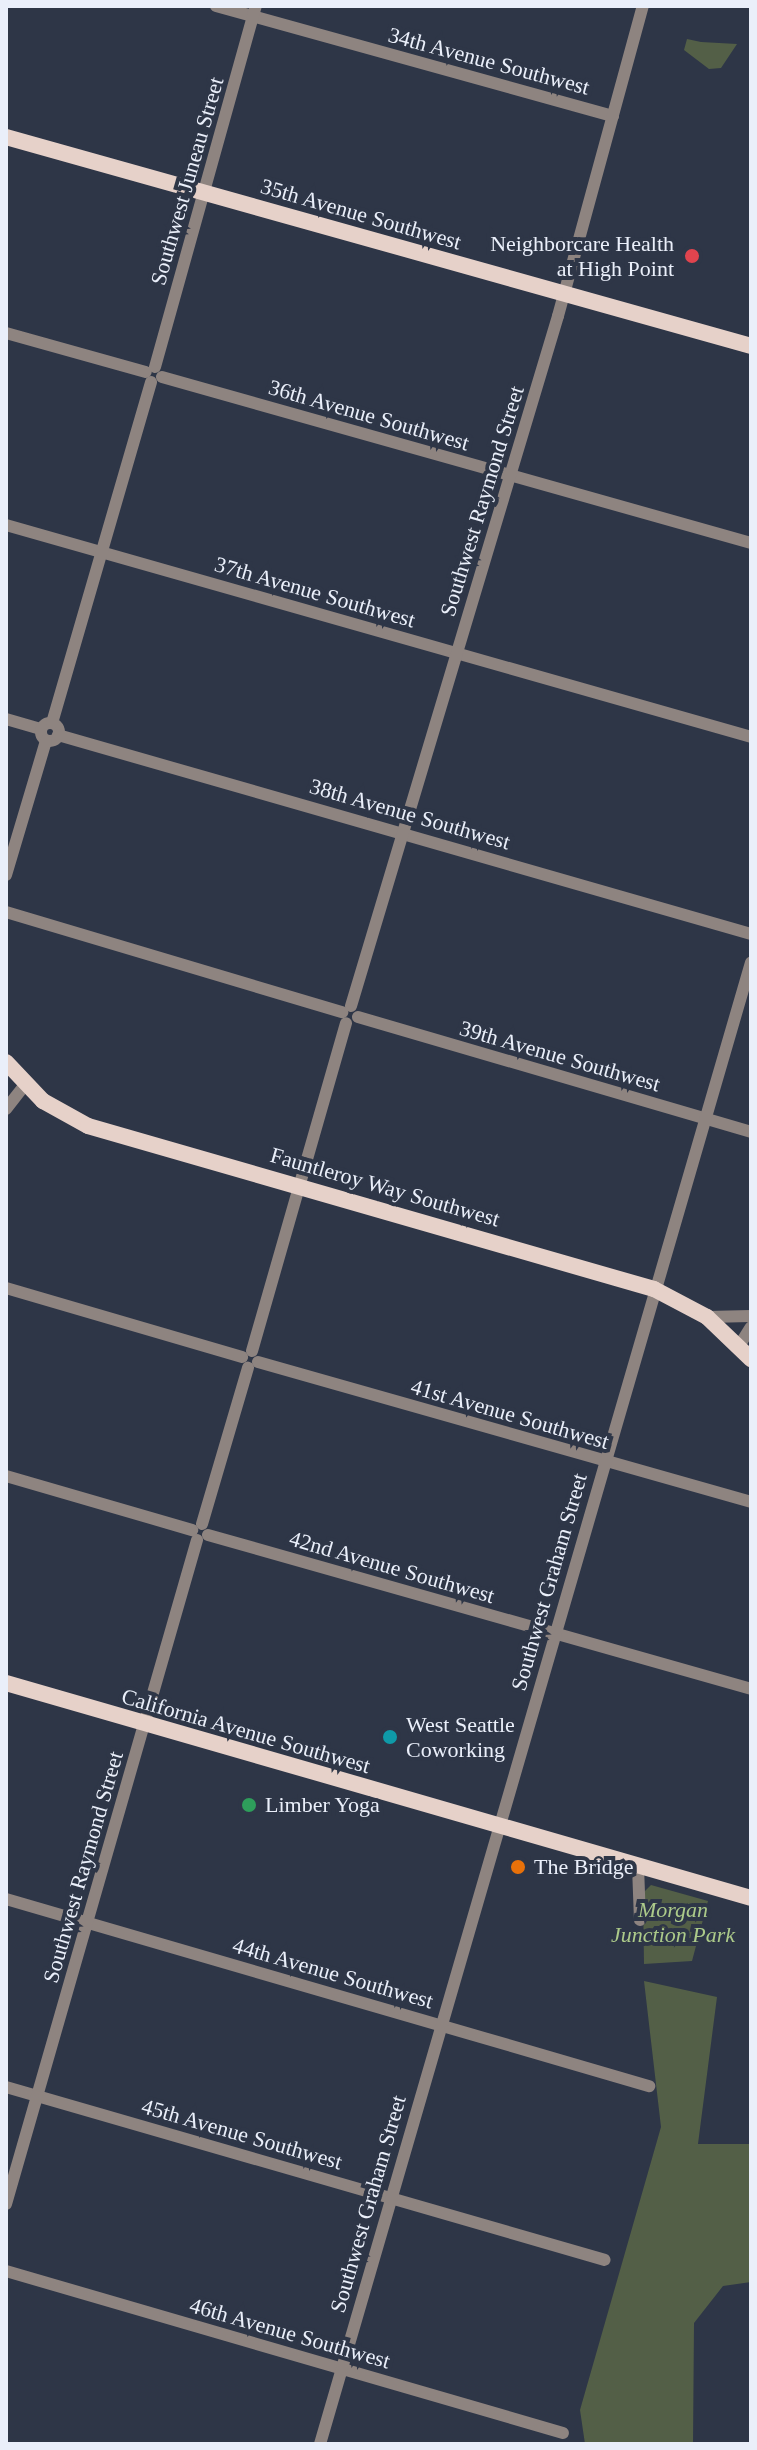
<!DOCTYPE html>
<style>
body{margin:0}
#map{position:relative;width:757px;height:2450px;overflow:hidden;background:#2e3647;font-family:Georgia,serif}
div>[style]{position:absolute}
.green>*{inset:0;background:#535f47}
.minor>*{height:12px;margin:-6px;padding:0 6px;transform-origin:6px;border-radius:6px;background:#8e8480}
.minor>.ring{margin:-6px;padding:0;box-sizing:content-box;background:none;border:12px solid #8e8480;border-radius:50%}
.major>*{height:16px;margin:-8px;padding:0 8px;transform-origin:8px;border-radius:8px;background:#e6d1c9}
.dots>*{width:22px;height:22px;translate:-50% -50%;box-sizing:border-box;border:4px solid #2e3647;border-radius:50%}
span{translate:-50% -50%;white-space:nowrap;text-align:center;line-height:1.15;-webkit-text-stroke:8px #2e3647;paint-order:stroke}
.street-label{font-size:22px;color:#eaeffa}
.poi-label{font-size:22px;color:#eaeffa}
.right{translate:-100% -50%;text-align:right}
.left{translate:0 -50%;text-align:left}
.park-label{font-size:22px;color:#acca8a;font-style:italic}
.frame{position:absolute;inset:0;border:8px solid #eaeffa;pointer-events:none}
</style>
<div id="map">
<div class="green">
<div style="clip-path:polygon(687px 39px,701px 42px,737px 44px,721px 68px,709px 69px,684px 50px)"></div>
<div style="clip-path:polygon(651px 1885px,708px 1901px,692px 1961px,644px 1964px,643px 1893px)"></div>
<div style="clip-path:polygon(644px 1981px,717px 1997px,698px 2144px,751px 2144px,751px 2282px,723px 2286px,694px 2323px,693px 2444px,585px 2444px,580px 2410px,661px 2127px)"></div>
</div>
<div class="minor">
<div style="left:216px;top:6px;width:412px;rotate:15.5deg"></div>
<div style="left:6px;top:333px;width:145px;rotate:15.6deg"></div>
<div style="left:155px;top:367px;width:375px;rotate:-74.4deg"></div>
<div style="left:162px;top:377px;width:612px;rotate:15.74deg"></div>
<div style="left:6px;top:525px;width:775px;rotate:15.88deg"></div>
<div style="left:6px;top:719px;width:36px;rotate:16deg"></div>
<div class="ring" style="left:41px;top:723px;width:6px;height:6px"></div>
<div style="left:52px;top:723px;width:355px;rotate:-73.8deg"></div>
<div style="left:58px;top:735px;width:721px;rotate:16.02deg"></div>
<div style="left:6px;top:875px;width:140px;rotate:-73.4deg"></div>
<div style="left:6px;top:912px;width:351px;rotate:16.6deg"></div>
<div style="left:351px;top:1006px;width:720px;rotate:-73.3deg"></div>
<div style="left:558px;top:316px;width:321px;rotate:-74.7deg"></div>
<div style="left:358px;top:1017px;width:409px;rotate:16.3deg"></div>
<div style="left:6px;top:1109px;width:31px;rotate:-52deg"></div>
<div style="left:6px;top:1288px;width:246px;rotate:16.3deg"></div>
<div style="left:707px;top:1317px;width:44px;rotate:-1.3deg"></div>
<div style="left:739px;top:1346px;width:22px;rotate:-58deg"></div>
<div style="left:252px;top:1351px;width:341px;rotate:-74deg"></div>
<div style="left:258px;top:1362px;width:512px;rotate:15.85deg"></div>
<div style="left:6px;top:1476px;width:194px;rotate:16.2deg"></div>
<div style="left:202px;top:1524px;width:163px;rotate:-73.6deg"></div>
<div style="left:208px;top:1535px;width:564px;rotate:15.83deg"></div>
<div style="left:638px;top:1866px;width:54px;rotate:87.9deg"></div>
<div style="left:6px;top:1899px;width:670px;rotate:16.22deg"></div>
<div style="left:6px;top:2087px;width:623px;rotate:16.11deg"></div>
<div style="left:6px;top:2204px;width:691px;rotate:-73.95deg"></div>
<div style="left:6px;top:2271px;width:580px;rotate:16.22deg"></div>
<div style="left:320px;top:2444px;width:1543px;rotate:-73.78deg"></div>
</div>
<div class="major">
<div style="left:6px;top:137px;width:774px;rotate:15.67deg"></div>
<div style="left:6px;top:1062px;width:54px;rotate:46.5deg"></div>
<div style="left:43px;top:1101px;width:51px;rotate:29.1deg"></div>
<div style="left:88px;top:1126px;width:589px;rotate:16.07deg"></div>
<div style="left:654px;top:1289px;width:60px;rotate:27.8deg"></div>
<div style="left:707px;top:1317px;width:61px;rotate:43.7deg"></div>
<div style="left:6px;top:1683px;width:775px;rotate:16.1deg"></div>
</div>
<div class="dots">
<div style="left:692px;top:256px;background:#e0444e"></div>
<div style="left:390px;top:1737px;background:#0f9aa8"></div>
<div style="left:249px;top:1805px;background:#2e9e5b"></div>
<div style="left:518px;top:1867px;background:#e8710a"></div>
</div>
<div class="street-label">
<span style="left:489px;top:61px;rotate:15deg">34th Avenue Southwest</span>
<span style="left:187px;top:181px;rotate:-74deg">Southwest Juneau Street</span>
<span style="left:361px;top:214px;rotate:16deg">35th Avenue Southwest</span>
<span style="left:369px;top:415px;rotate:16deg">36th Avenue Southwest</span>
<span style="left:482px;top:501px;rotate:-73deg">Southwest Raymond Street</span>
<span style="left:315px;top:592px;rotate:16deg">37th Avenue Southwest</span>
<span style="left:410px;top:814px;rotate:16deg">38th Avenue Southwest</span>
<span style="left:560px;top:1056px;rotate:16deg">39th Avenue Southwest</span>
<span style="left:385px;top:1187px;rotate:16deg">Fauntleroy Way Southwest</span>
<span style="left:510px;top:1414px;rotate:16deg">41st Avenue Southwest</span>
<span style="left:392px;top:1567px;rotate:16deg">42nd Avenue Southwest</span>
<span style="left:549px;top:1582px;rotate:-74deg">Southwest Graham Street</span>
<span style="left:246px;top:1731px;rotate:16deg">California Avenue Southwest</span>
<span style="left:83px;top:1867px;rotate:-74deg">Southwest Raymond Street</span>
<span style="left:333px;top:1973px;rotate:16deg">44th Avenue Southwest</span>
<span style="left:242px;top:2134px;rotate:16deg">45th Avenue Southwest</span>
<span style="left:368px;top:2204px;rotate:-74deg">Southwest Graham Street</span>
<span style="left:290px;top:2333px;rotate:16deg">46th Avenue Southwest</span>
</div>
<div class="poi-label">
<span class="right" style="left:674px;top:256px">Neighborcare Health<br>at High Point</span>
<span class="left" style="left:406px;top:1737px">West Seattle<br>Coworking</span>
<span class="left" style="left:265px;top:1805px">Limber Yoga</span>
<span class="left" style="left:534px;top:1867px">The Bridge</span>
</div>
<div class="park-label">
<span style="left:673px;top:1922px">Morgan<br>Junction Park</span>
</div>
<div class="frame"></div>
</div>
